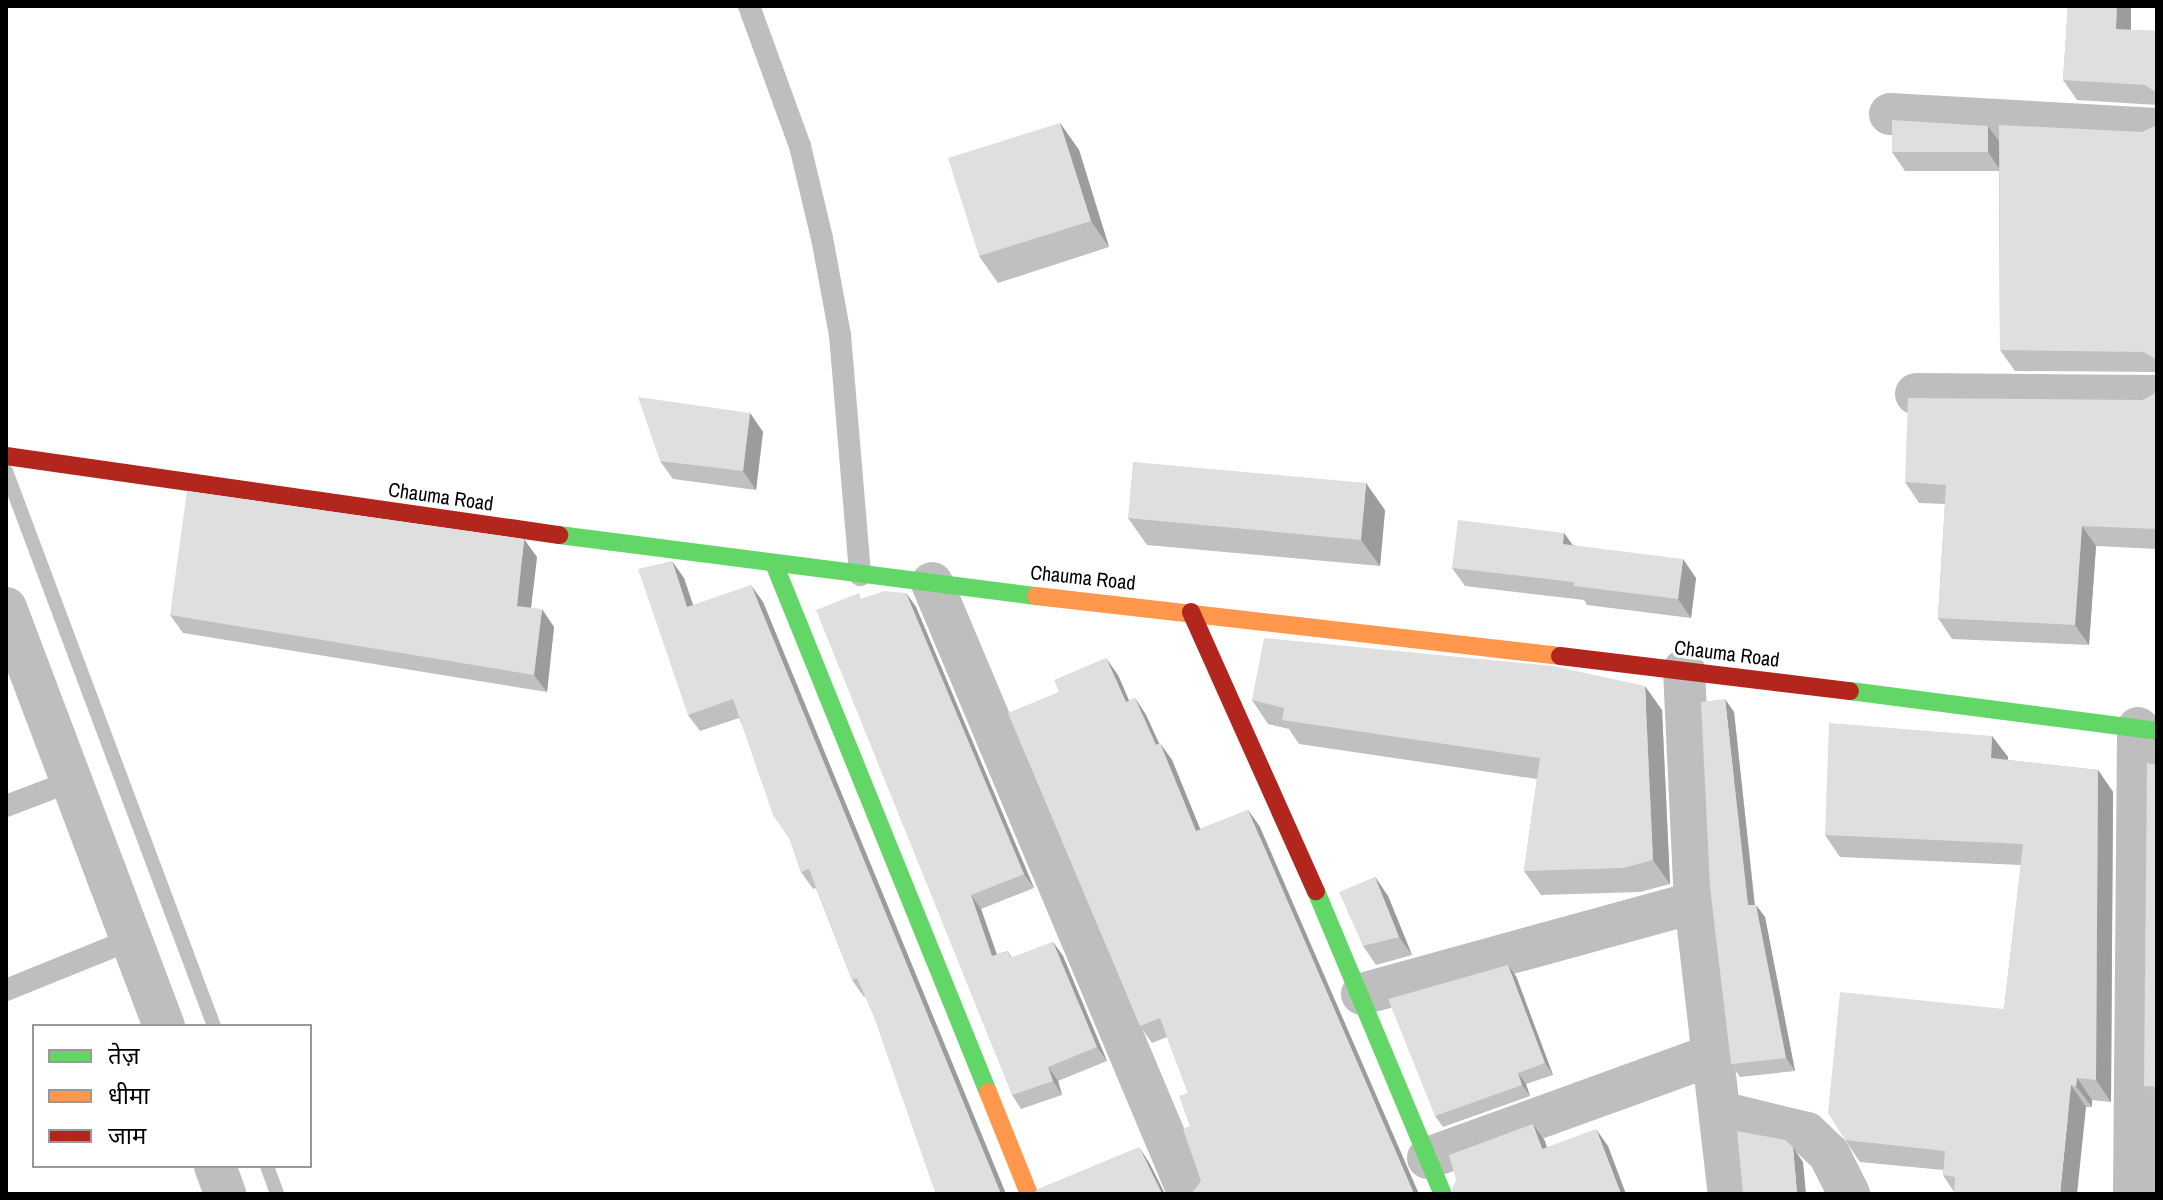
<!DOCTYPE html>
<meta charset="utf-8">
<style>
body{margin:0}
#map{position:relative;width:2163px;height:1200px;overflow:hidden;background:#fff;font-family:"Archivo Narrow","Noto Sans Devanagari",sans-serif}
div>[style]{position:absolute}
.stream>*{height:14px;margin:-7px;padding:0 7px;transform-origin:7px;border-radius:7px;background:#bfbfbf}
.lane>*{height:22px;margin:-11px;padding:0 11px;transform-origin:11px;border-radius:11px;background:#bebebe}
.street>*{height:42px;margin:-21px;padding:0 21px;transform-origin:21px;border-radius:21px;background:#bebebe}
.fast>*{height:18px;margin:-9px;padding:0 9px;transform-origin:9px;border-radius:9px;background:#63d668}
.slow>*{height:18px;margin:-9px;padding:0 9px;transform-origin:9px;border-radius:9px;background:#ff974d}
.jam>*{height:18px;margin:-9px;padding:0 9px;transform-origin:9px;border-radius:9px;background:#b3261e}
.wall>*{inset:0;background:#c0c0c0}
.shaded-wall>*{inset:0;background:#9c9c9c}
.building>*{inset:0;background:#dfdfdf}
span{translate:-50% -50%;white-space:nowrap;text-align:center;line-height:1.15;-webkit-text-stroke:6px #fff;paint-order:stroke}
.street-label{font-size:20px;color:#000}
.frame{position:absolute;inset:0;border:8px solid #000;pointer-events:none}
.legend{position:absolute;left:32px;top:1024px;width:280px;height:144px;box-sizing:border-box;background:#fff;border:2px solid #999;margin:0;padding:10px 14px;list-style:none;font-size:24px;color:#000}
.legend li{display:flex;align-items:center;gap:16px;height:40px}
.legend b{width:40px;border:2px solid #999}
</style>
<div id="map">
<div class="stream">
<div style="left:6px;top:471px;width:593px;rotate:69.46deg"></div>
<div style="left:267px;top:1166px;width:30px;rotate:70deg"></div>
</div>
<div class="lane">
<div style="left:749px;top:6px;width:149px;rotate:70deg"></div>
<div style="left:800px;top:146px;width:95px;rotate:76.6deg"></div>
<div style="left:822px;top:238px;width:99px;rotate:79.5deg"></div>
<div style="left:840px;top:335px;width:241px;rotate:85.2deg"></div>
<div style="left:6px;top:806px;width:73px;rotate:-20.9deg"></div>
<div style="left:6px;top:990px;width:136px;rotate:-22deg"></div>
</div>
<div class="street">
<div style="left:1890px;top:114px;width:267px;rotate:3.2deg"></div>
<div style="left:1916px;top:394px;width:241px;rotate:0.5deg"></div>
<div style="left:932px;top:583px;width:663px;rotate:67.19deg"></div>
<div style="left:6px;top:608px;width:447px;rotate:69.3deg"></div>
<div style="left:1684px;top:670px;width:232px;rotate:87.3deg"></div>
<div style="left:1695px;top:902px;width:294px;rotate:83.4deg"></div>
<div style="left:1362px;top:994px;width:345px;rotate:-15.4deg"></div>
<div style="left:1720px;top:1112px;width:89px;rotate:13.6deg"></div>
<div style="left:1807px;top:1133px;width:30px;rotate:44deg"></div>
<div style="left:1829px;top:1154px;width:45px;rotate:63.4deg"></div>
<div style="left:1428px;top:1158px;width:303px;rotate:-19.9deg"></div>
<div style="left:215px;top:1166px;width:30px;rotate:70deg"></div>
<div style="left:2134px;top:1194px;width:466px;rotate:-89.5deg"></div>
</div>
<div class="fast">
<div style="left:559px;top:535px;width:481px;rotate:7.3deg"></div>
<div style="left:775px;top:566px;width:567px;rotate:67.95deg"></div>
<div style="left:1850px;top:691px;width:310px;rotate:7.4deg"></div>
<div style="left:1316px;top:891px;width:329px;rotate:67.3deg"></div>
</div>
<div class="slow">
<div style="left:1036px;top:596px;width:527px;rotate:6.53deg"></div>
<div style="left:988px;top:1092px;width:110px;rotate:68.1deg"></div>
</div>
<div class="jam">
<div style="left:6px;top:456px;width:559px;rotate:8.13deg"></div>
<div style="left:1191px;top:612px;width:306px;rotate:65.9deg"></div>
<div style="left:1560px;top:656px;width:292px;rotate:6.9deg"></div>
</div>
<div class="wall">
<div style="clip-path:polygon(2068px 6px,2131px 6px,2131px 30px,2157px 31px,2157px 105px,2077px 100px,2063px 80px)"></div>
<div style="clip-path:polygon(1060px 123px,1079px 150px,1109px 247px,998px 283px,979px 256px)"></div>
<div style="clip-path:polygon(2157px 125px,2157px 372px,2015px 371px,2000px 350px,1999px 171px,1905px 171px,1892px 152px,1999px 142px,2142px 132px)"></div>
<div style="clip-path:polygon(2157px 392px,2157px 549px,2096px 546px,2089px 645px,1952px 639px,1938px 618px,1945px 504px,1919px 503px,1905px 482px,2143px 400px)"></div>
<div style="clip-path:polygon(750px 413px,763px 432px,756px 490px,673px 479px,660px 461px)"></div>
<div style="clip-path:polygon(1385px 510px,1380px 566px,1147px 545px,1128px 518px)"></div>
<div style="clip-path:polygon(1564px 533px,1573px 545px,1696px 578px,1691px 618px,1587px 605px,1584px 600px,1465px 586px,1452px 568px)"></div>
<div style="clip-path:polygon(537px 557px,531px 608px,554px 627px,547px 692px,183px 633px,170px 615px)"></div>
<div style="clip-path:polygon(684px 578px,693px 605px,763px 602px,1006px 1194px,936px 1194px,874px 1016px,865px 996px,864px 997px,852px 980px,816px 888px,813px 889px,801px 872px,790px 840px,739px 718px,700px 731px,688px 715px)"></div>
<div style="clip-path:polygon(906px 593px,916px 607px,1034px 888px,981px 909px,997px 954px,1008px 951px,1012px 958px,1053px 942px,1063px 956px,1107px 1061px,1058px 1081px,1062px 1095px,1021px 1109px,1012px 1095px,863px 598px)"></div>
<div style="clip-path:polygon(1118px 675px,1129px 701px,1135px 698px,1146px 715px,1159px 743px,1172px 760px,1200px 829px,1248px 810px,1260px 827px,1201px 1181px,1190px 1126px,1188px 1093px,1167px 1037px,1152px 1043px,1140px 1026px)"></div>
<div style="clip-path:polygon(1252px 700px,1662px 710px,1670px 884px,1640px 892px,1541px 895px,1524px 871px,1537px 779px,1299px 744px,1289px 729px,1268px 724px)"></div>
<div style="clip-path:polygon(1734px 712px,1755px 905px,1765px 917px,1795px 1071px,1740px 1077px,1731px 1064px)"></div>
<div style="clip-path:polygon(1992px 736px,2008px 757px,2007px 760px,2098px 770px,2113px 792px,2111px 1102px,2092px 1100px,2092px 1107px,2086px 1107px,1954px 1192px,1943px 1175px,1943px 1170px,1860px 1162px,1845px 1140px,2004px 1009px,2021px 865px,1840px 857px,1825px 835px)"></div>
<div style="clip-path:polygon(2157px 765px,2157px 1105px,2144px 1086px)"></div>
<div style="clip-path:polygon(1375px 877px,1388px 896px,1412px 955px,1376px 965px,1363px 946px)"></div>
<div style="clip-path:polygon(1516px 976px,1553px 1075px,1526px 1084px,1530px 1096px,1443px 1127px,1435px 1116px)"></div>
</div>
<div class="shaded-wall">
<div style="clip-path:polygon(2117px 6px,2131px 6px,2131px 50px,2116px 29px)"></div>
<div style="clip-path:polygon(1060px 123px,1079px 150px,1109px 247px,1091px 221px)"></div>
<div style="clip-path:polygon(1988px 126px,2001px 144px,2001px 171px,1988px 152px)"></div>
<div style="clip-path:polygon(750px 413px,763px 432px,756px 490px,743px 471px)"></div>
<div style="clip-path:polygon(1366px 483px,1385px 510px,1380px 566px,1361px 540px)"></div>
<div style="clip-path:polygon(2082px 526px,2096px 546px,2089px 645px,2075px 625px)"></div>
<div style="clip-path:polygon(1564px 533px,1577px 552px,1563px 544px)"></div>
<div style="clip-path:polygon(524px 539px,537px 557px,529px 624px,517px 606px)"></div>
<div style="clip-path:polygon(1683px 559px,1696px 578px,1691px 618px,1678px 599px)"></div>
<div style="clip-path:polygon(672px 561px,684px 578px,699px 623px,687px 607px)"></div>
<div style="clip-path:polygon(751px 585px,763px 602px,1006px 1194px,1001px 1194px)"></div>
<div style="clip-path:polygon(906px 593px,916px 607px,1034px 888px,1024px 874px)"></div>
<div style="clip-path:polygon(542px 609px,554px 627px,547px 692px,534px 675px)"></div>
<div style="clip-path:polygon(1106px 658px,1118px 675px,1137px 719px,1126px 702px)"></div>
<div style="clip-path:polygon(1645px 686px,1662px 710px,1670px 884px,1653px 860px)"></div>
<div style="clip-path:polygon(1135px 698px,1146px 715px,1167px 761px,1156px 745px)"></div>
<div style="clip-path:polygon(1725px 699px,1734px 712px,1756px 918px,1748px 905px)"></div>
<div style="clip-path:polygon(1992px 736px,2008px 757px,2006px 780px,1991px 758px)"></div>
<div style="clip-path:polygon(1160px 743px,1172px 760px,1208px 848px,1196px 831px)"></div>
<div style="clip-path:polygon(2098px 770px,2113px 792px,2111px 1102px,2096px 1080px)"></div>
<div style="clip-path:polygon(1248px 810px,1260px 827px,1419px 1194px,1414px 1194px)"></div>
<div style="clip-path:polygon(1375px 877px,1388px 896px,1412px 955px,1399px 937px)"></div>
<div style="clip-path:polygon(971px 895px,981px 909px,1002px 970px,992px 956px)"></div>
<div style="clip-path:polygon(1756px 905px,1765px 917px,1795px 1071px,1786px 1058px)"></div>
<div style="clip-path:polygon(1053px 942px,1063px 956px,1107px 1061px,1097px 1047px)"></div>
<div style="clip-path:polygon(1508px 965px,1516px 976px,1553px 1075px,1545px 1063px)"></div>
<div style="clip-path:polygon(1048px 1067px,1058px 1081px,1062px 1095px,1053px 1081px)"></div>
<div style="clip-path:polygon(1518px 1073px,1526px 1084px,1530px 1096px,1522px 1085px)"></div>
<div style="clip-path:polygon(2077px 1078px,2092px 1100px,2092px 1107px,2076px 1086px)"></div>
<div style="clip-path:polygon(2071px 1085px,2086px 1107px,2077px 1194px,2060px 1194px)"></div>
<div style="clip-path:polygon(1533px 1124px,1545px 1141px,1553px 1166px,1542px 1149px)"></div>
<div style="clip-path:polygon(1596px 1129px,1608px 1146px,1626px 1194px,1621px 1194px)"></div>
<div style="clip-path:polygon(1139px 1147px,1150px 1164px,1165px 1194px,1162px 1194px)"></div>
<div style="clip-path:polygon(1793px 1147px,1803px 1162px,1806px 1194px,1797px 1194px)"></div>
</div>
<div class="building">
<div style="clip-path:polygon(2068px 6px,2117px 6px,2116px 29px,2157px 31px,2157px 93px,2145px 85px,2063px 80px)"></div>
<div style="clip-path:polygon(1892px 120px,1988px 126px,1988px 152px,1892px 152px)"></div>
<div style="clip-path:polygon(1060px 123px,1091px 221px,979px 256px,948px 158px)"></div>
<div style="clip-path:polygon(1999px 125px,2142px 132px,2157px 125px,2157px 360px,2144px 352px,2000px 350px)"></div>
<div style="clip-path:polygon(2157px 392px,2157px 529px,2082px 526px,2075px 625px,1938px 618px,1946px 485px,1905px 482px,1908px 398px,2143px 400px)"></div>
<div style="clip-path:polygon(638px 397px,750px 413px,743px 471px,660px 461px)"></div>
<div style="clip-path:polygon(1133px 462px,1366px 483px,1361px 540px,1128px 518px)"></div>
<div style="clip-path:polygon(187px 491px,524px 539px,517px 606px,542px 609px,534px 675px,170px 615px)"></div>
<div style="clip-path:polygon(1458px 520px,1564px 533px,1563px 544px,1683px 559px,1678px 599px,1574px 586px,1574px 582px,1452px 568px)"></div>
<div style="clip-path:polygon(672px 561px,687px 607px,751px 585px,1001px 1194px,936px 1194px,874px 1016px,857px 978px,852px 980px,809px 869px,801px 872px,790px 840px,773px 815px,733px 699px,688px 715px,638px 569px)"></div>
<div style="clip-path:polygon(884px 591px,906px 593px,1024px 874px,971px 895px,992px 956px,1008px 951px,1010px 958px,1053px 942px,1097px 1047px,1048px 1067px,1053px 1081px,1012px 1095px,816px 610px,859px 593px,861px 599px)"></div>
<div style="clip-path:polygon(1264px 638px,1553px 666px,1645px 686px,1653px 860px,1623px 868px,1524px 871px,1540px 758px,1282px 720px,1284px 708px,1252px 700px)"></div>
<div style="clip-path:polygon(1106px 658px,1126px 702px,1135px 698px,1156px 745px,1160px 743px,1196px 831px,1248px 810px,1414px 1194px,1191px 1194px,1201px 1181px,1183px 1129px,1190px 1126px,1179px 1096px,1188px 1093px,1160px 1018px,1140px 1026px,1008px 713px,1059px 692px,1054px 680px)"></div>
<div style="clip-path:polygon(1725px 699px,1748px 905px,1756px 905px,1786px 1058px,1731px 1064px,1710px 887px,1701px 702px)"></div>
<div style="clip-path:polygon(1829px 723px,1992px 736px,1991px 758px,2098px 770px,2096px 1080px,2077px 1078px,2076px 1086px,2071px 1085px,2060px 1194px,1954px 1194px,1955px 1177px,1943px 1175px,1945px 1151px,1845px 1140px,1828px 1113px,1840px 992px,2004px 1009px,2023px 844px,1825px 835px)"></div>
<div style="clip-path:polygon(2147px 763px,2157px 765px,2157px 1087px,2144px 1086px)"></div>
<div style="clip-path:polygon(1375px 877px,1399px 937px,1363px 946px,1339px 892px)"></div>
<div style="clip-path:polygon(1508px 965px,1545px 1063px,1518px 1073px,1522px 1085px,1435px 1116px,1388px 999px)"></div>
<div style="clip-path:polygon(1533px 1124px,1542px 1149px,1596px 1129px,1621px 1194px,1448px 1194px,1450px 1193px,1456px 1180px,1449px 1155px)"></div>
<div style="clip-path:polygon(1737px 1131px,1785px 1140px,1793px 1147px,1797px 1194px,1743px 1194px)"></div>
<div style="clip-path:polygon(1139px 1147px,1162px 1194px,1033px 1194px,1038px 1189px)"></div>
</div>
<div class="street-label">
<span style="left:441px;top:496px;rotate:8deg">Chauma Road</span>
<span style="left:1083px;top:577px;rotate:6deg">Chauma Road</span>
<span style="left:1727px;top:653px;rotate:7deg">Chauma Road</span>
</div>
<div class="frame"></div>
<ul class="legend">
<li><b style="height:10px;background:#63d668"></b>तेज़</li>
<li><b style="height:10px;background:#ff974d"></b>धीमा</li>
<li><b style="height:10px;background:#b3261e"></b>जाम</li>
</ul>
</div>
